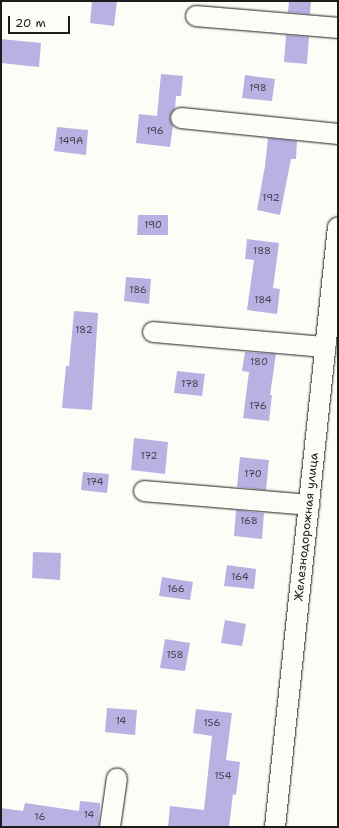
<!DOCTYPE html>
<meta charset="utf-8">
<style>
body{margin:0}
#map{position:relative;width:339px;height:828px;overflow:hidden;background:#fdfcf7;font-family:"Shantell Sans",sans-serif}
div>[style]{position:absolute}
.building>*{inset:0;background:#b8b2e3}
.roads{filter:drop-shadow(0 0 1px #1c1c1c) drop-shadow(0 0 1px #1c1c1c)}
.minor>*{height:20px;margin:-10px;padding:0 10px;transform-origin:10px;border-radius:10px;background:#fdfcf7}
span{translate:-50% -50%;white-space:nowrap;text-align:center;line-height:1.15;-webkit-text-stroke:4px #fdfcf7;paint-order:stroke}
.number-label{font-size:10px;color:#43424e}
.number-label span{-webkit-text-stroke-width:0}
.street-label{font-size:12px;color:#1c1c1c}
.frame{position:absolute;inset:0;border:2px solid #1c1c1c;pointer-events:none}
.scale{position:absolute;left:8px;top:16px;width:62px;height:18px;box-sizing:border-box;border:2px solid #1c1c1c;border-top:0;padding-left:5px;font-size:12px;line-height:14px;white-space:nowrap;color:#1c1c1c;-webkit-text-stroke:3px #fdfcf7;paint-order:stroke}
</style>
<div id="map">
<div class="building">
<div style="clip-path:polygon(92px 1px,117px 1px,114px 26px,90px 23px)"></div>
<div style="clip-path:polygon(289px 1px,311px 1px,310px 14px,288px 12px)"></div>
<div style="clip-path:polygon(286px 35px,309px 37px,307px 64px,284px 62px)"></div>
<div style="clip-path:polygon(1px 39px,41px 43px,39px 67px,1px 63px)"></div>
<div style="clip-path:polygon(161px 74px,183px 76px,181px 96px,176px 96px,175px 109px,170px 116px,173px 126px,170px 147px,136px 143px,139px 114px,157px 116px)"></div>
<div style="clip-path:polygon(245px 75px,275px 79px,272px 101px,242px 98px)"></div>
<div style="clip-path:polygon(57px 127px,88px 130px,86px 155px,54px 151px)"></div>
<div style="clip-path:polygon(268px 138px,297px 141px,296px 159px,291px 159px,280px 215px,257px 210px,265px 166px)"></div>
<div style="clip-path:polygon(138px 215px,168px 215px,168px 235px,137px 235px)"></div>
<div style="clip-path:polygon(247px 239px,279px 243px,273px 288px,280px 289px,277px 314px,247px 310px,254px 260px,245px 259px)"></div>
<div style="clip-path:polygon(126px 277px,151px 279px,149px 304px,124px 301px)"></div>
<div style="clip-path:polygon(74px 311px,98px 313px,92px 410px,62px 408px,66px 366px,69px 366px)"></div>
<div style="clip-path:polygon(245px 352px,276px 354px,270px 395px,272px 395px,269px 421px,243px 418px,249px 372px,242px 371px)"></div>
<div style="clip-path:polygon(177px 371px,205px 374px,202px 396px,174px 393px)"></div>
<div style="clip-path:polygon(134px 438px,168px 442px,165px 474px,131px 470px)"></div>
<div style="clip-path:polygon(240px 457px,269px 460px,266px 490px,237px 487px)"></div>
<div style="clip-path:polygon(83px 472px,109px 474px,107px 493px,81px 490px)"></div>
<div style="clip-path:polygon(236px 510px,264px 513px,262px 539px,234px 536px)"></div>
<div style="clip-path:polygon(33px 552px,61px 553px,60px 580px,32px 578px)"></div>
<div style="clip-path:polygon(227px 565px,256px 569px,254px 589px,224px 586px)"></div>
<div style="clip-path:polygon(162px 577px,193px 582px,190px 600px,159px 596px)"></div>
<div style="clip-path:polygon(225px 620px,246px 624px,242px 646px,221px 643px)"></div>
<div style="clip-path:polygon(165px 639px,190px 643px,185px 671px,160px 668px)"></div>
<div style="clip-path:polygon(107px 708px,137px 710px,135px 735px,105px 732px)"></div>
<div style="clip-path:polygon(196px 709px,232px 713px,226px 760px,240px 762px,236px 795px,233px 794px,229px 827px,168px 827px,170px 806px,204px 810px,212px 736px,193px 733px)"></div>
<div style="clip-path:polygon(80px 801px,100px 803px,99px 827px,1px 827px,1px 808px,23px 811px,25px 803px,79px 811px)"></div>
</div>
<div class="roads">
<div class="minor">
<div style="left:196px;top:16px;width:143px;rotate:4.8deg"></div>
<div style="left:181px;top:118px;width:158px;rotate:5.8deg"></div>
<div style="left:153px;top:332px;width:173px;rotate:5deg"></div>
<div style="left:144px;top:491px;width:166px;rotate:4.8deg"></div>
<div style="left:110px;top:827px;width:49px;rotate:-81.9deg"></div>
<div style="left:275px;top:827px;width:603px;rotate:-84.01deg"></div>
</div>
</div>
<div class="number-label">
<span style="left:258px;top:88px">198</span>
<span style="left:155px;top:131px">196</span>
<span style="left:71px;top:141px">149А</span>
<span style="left:271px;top:198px">192</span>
<span style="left:153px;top:225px">190</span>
<span style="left:262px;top:251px">188</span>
<span style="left:138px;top:290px">186</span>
<span style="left:263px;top:300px">184</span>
<span style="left:84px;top:330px">182</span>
<span style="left:259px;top:362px">180</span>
<span style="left:190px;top:384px">178</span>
<span style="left:258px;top:406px">176</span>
<span style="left:149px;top:456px">172</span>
<span style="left:253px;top:474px">170</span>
<span style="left:95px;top:482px">174</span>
<span style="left:249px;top:521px">168</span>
<span style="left:240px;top:577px">164</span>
<span style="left:176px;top:589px">166</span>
<span style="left:175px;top:655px">158</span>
<span style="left:121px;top:721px">14</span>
<span style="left:212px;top:723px">156</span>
<span style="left:223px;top:776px">154</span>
<span style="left:89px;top:815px">14</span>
<span style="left:40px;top:817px">16</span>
</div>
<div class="street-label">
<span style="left:307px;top:527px;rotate:-84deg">Железнодорожная улица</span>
</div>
<div class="frame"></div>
<div class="scale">20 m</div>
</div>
